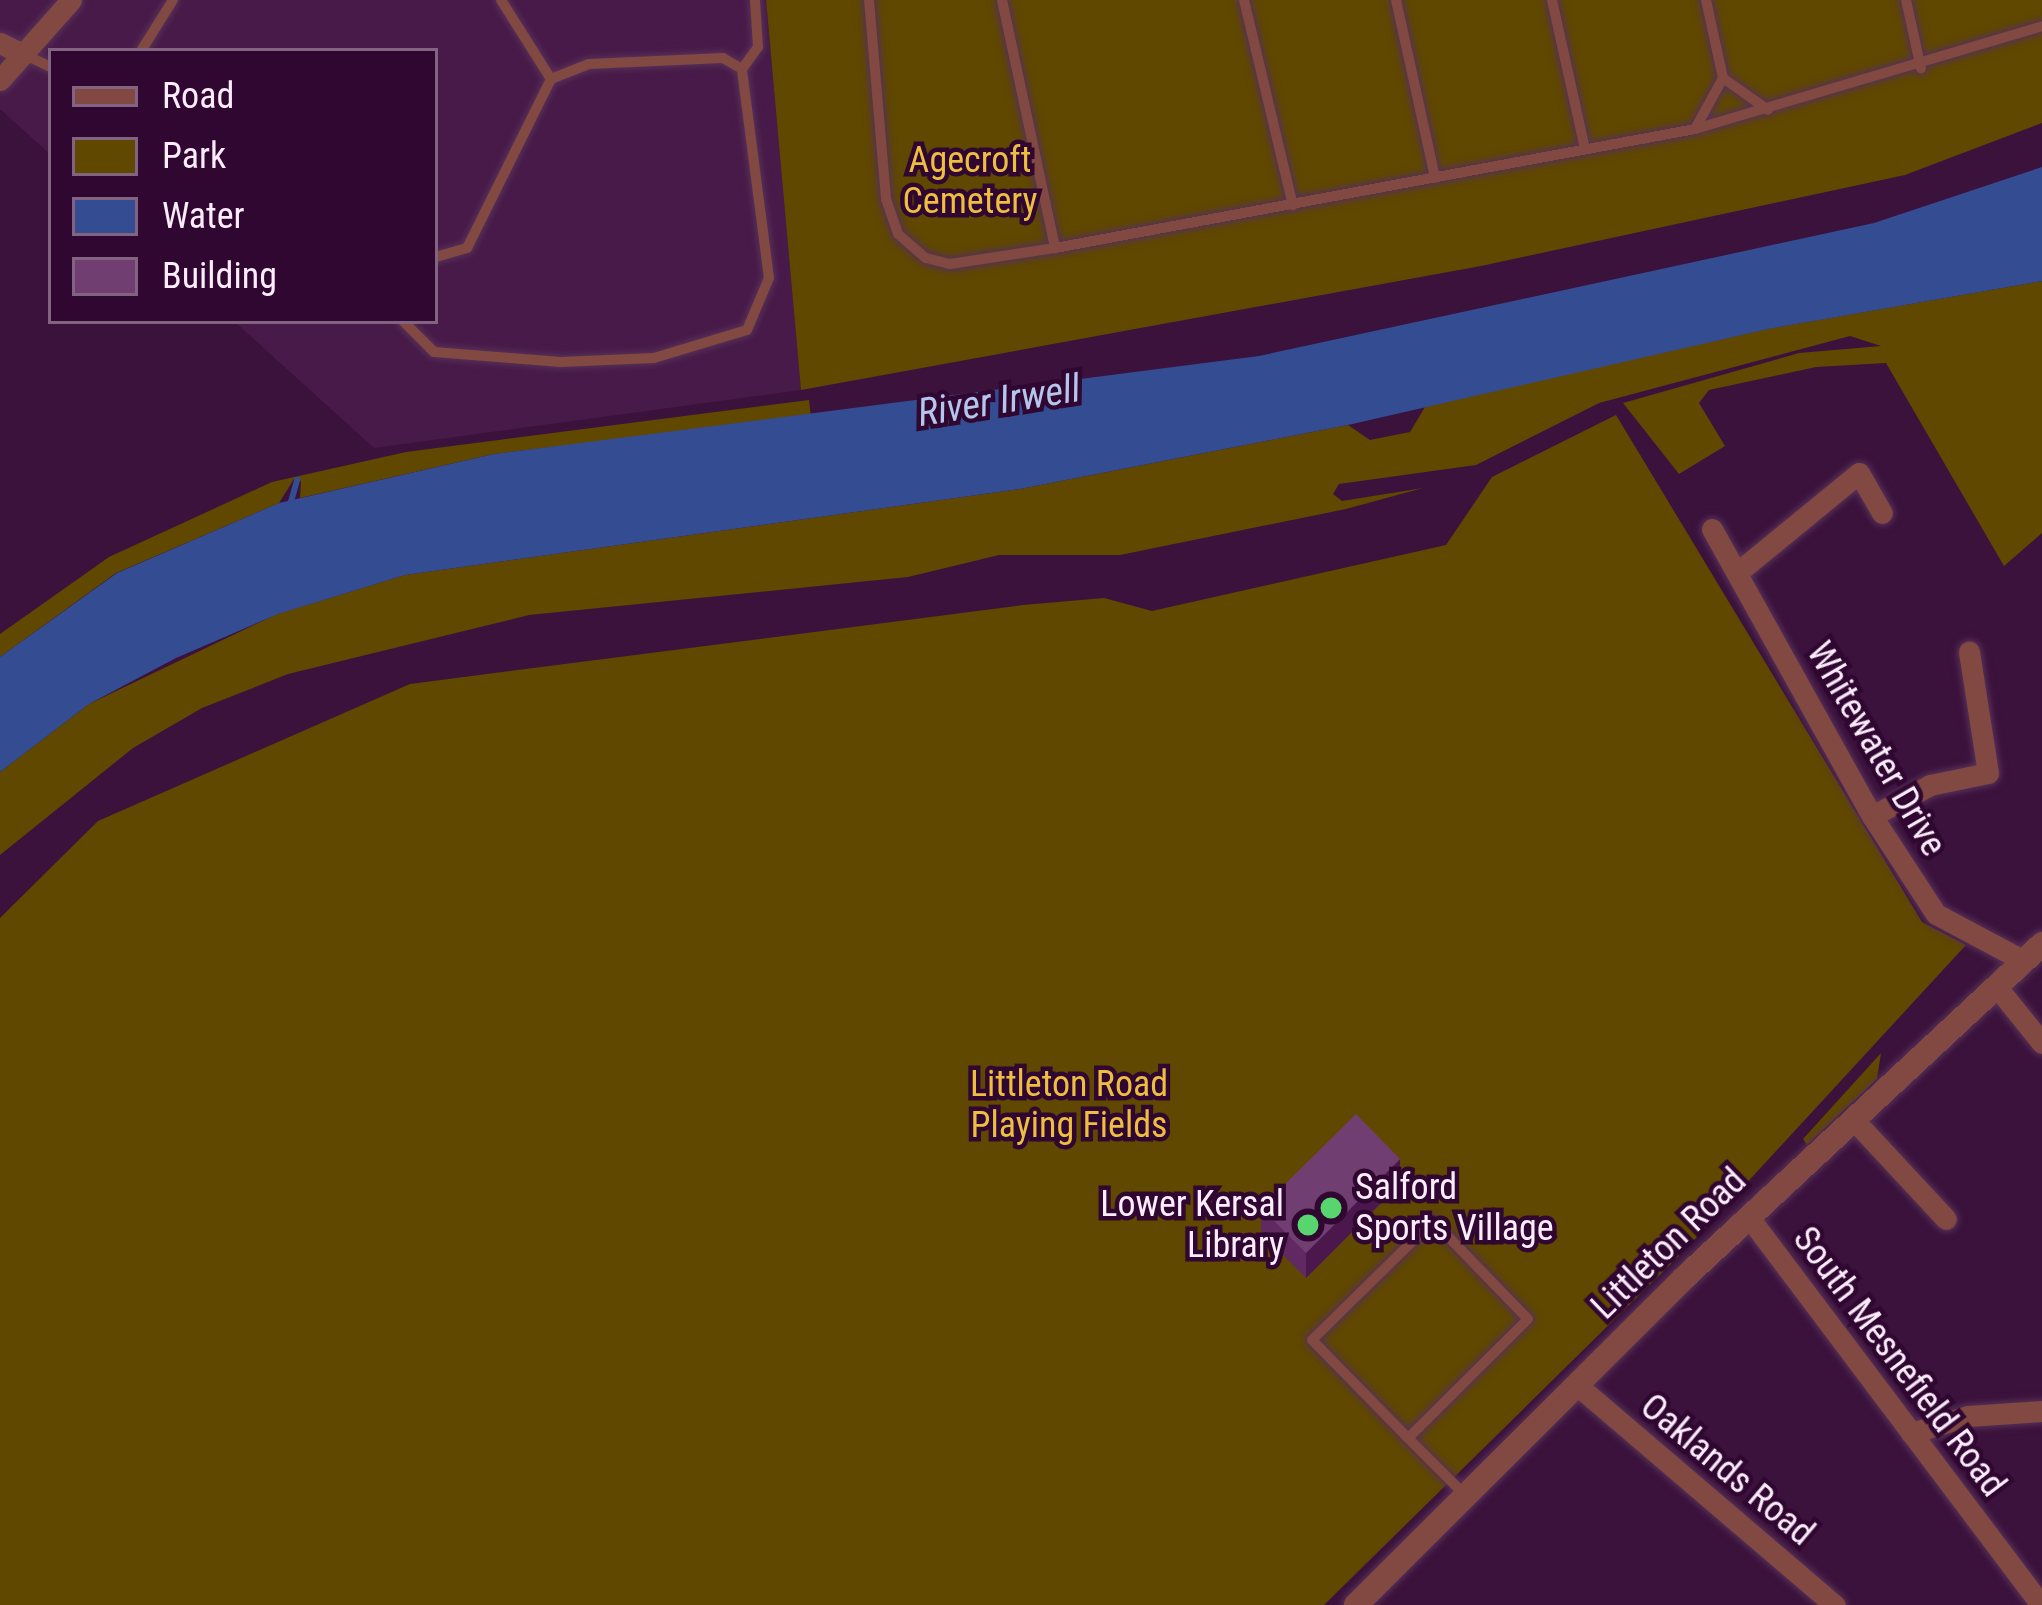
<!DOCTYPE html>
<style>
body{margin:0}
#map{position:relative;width:2042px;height:1605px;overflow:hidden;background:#3b123c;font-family:"Roboto Condensed",sans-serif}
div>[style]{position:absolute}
.built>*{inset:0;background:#481a49}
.green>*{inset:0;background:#604800}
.water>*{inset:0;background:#344c92}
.stream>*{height:6px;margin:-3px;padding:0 3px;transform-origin:3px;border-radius:3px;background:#344c92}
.roads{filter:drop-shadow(0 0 3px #563157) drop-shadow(0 0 3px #563157)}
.service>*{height:10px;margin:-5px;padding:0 5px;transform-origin:5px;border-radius:5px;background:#824842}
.minor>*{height:21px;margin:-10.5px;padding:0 10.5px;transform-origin:10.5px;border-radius:10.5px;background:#824842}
.tertiary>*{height:24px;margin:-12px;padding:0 12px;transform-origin:12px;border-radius:12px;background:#824842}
.wall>*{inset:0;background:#612962}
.shaded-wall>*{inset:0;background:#4b174c}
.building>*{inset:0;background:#713e72}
.dots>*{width:33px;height:33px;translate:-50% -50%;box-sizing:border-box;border:6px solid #300731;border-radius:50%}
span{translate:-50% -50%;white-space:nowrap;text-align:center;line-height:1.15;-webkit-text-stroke:9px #300731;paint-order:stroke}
.park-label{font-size:36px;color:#eebe40}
.street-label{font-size:36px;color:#fcecfc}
.poi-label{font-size:36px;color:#fcecfc}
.left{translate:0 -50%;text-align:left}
.right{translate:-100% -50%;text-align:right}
.water-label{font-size:39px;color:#b5c6ed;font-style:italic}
.legend{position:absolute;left:48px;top:48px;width:390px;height:276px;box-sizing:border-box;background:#300731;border:3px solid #826382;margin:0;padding:15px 21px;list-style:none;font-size:36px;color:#fcecfc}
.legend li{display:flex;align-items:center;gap:24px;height:60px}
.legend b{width:60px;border:3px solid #826382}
</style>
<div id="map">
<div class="built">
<div style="clip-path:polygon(0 0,766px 0,801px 390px,374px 448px,234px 321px,435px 321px,435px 51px,51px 51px,51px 155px,0 109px)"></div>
</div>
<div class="green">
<div style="clip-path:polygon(766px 0,2042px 0,2042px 123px,1905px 175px,1481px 266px,801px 390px)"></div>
<div style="clip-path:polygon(2042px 281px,2042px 533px,2004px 566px,1886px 363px,1816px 367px,1709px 390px,1699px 403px,1725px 446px,1679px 474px,1623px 403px,1799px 353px,1881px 346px,1850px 336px,1599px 403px,1476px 465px,1339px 484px,1333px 494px,1342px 501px,1423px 488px,1346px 509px,1120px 555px,999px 555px,908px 577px,529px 615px,288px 674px,202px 708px,133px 748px,0 855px,0 772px,89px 704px,277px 614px,405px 575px,1020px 489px,1348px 425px,1370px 440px,1410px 432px,1425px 407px,1478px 394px,1767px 329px)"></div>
<div style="clip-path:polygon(809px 400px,811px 417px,494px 454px,300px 498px,301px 481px,294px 479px,279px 503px,116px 573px,0 657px,0 634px,109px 557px,272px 482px,406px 452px)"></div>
<div style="clip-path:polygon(1616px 415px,1922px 922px,1966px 945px,1682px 1253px,1324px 1605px,0 1605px,0 918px,98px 821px,410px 684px,1023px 605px,1104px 598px,1152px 611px,1446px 545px,1492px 477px)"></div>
<div style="clip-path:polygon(1881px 1053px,1877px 1079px,1807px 1145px,1803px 1139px)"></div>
</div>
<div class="water">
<div style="clip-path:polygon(2042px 167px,2042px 281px,1768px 329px,1348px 425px,1020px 489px,405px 575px,278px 614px,176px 658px,89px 704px,0 772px,0 657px,117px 573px,279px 503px,494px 454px,1259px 356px,1874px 223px)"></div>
</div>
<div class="stream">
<div style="left:290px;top:505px;width:26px;rotate:-74deg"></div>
</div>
<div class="roads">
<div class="service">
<div style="left:501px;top:0;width:93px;rotate:57.7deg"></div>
<div style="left:869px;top:0;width:200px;rotate:85.1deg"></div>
<div style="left:886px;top:199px;width:37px;rotate:71deg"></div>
<div style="left:898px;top:234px;width:37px;rotate:41deg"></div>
<div style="left:926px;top:258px;width:25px;rotate:14deg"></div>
<div style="left:950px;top:264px;width:106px;rotate:-8.7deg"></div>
<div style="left:1002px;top:0;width:254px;rotate:77.9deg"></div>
<div style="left:1055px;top:248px;width:651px;rotate:-10.53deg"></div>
<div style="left:1695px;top:129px;width:362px;rotate:-16.5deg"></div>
<div style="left:1244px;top:0;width:211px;rotate:76.6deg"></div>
<div style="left:1396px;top:0;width:182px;rotate:77.6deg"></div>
<div style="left:1552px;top:0;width:153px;rotate:77.5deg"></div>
<div style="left:1706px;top:0;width:80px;rotate:77.7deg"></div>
<div style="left:1723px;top:78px;width:55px;rotate:35.4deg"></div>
<div style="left:1906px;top:0;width:70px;rotate:77.6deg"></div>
<div style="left:141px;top:51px;width:60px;rotate:-57.9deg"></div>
<div style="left:23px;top:54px;width:31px;rotate:25deg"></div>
<div style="left:742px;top:69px;width:27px;rotate:-54deg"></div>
<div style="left:758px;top:47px;width:47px;rotate:-93.7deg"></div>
<div style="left:1695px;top:129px;width:58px;rotate:-61.2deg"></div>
<div style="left:403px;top:321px;width:44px;rotate:45deg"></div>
<div style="left:434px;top:352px;width:127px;rotate:4.5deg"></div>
<div style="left:561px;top:362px;width:93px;rotate:-2.5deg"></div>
<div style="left:654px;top:358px;width:97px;rotate:-16.8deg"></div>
<div style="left:747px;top:330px;width:56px;rotate:-67.1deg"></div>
<div style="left:769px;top:278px;width:211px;rotate:-97.4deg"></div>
<div style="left:742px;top:69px;width:22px;rotate:-150deg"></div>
<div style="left:723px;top:58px;width:134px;rotate:177.4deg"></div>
<div style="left:589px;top:64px;width:41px;rotate:158.5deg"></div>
<div style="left:551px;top:79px;width:189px;rotate:116.4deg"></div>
<div style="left:467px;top:248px;width:33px;rotate:164deg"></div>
<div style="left:1433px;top:1221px;width:136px;rotate:45.9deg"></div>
<div style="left:1528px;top:1319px;width:169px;rotate:135.2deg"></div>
<div style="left:1408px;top:1438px;width:137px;rotate:-134.4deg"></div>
<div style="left:1312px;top:1340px;width:170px;rotate:-44.5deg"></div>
<div style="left:1408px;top:1438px;width:79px;rotate:45deg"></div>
</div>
<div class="minor">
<div style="left:0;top:43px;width:25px;rotate:26deg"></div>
<div style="left:0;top:80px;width:107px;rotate:-48.4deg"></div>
<div style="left:1712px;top:529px;width:329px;rotate:60.9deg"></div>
<div style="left:1872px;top:816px;width:117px;rotate:56.9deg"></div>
<div style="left:1936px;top:914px;width:100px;rotate:28.1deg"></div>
<div style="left:1738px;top:572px;width:156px;rotate:-39.3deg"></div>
<div style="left:1859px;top:473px;width:46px;rotate:60.1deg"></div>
<div style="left:1872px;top:816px;width:66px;rotate:-28.1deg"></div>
<div style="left:1930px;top:785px;width:59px;rotate:-11.7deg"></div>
<div style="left:1988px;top:773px;width:123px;rotate:-98.9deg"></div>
<div style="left:1996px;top:986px;width:73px;rotate:51.1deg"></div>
<div style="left:1854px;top:1120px;width:135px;rotate:47.1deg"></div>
<div style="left:1748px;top:1216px;width:487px;rotate:53deg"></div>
<div style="left:1577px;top:1385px;width:339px;rotate:40.5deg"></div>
<div style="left:1911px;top:1433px;width:59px;rotate:-16.6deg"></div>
<div style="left:1968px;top:1416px;width:74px;rotate:-3.9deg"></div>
</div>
<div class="tertiary">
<div style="left:1356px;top:1605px;width:463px;rotate:-44.9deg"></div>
<div style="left:1684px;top:1278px;width:490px;rotate:-43deg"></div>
</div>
</div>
<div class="wall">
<div style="clip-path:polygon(1400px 1184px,1306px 1278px,1261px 1233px,1261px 1208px)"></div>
</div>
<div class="shaded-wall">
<div style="clip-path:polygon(1400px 1159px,1400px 1184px,1306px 1278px,1306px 1253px)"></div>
</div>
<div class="building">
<div style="clip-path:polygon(1356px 1114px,1400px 1159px,1306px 1253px,1261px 1208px)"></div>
</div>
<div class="dots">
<div style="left:1331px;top:1208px;background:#59d56f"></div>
<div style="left:1308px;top:1225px;background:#59d56f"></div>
</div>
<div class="park-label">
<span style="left:970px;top:181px">Agecroft<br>Cemetery</span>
<span style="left:1069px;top:1105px">Littleton Road<br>Playing Fields</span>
</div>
<div class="street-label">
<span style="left:1876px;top:749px;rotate:60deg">Whitewater Drive</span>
<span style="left:1669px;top:1244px;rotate:-44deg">Littleton Road</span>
<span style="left:1899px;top:1362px;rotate:53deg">South Mesnefield Road</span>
<span style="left:1727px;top:1470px;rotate:40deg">Oaklands Road</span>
</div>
<div class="poi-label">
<span class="left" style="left:1355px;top:1208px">Salford<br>Sports Village</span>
<span class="right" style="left:1284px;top:1225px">Lower Kersal<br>Library</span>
</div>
<div class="water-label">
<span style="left:999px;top:401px;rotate:-9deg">River Irwell</span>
</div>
<ul class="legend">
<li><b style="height:15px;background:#824842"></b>Road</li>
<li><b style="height:33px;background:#604800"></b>Park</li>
<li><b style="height:33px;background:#344c92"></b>Water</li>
<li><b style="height:33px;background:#713e72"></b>Building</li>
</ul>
</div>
